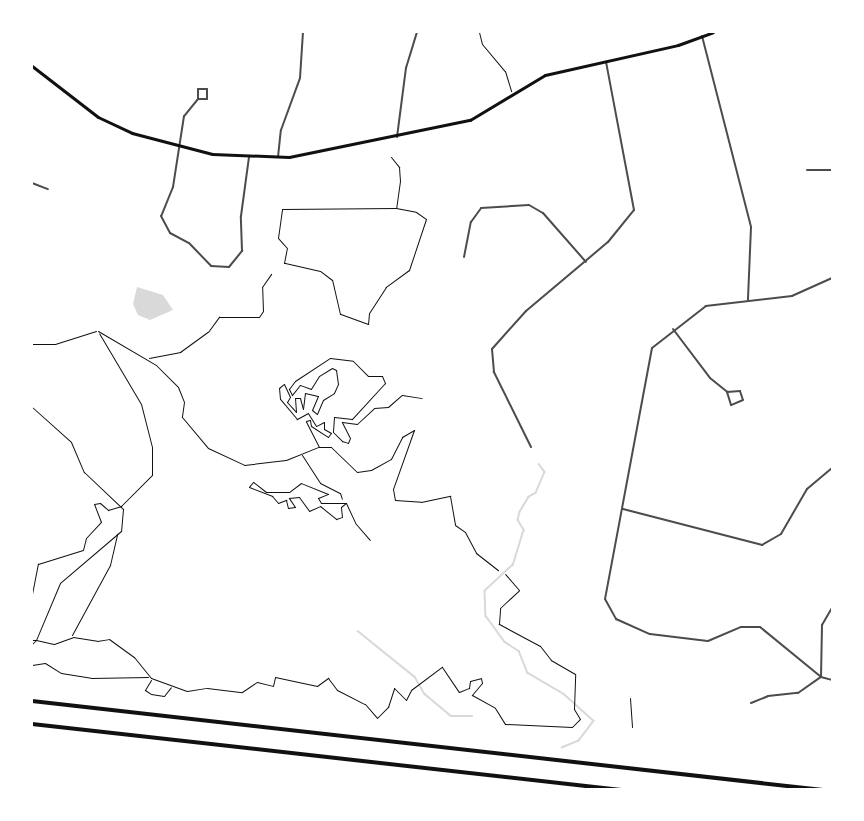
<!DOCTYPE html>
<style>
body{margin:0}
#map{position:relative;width:864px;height:821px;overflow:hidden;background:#fff;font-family:"Source Serif 4",serif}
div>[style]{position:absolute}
.water>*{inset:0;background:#d9d9d9}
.stream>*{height:1.5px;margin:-0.75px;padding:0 0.75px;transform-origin:0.75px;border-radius:0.75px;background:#d9d9d9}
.path>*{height:1px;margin:-0.5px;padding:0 0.5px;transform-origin:0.5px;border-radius:0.5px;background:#111}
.minor>*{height:2px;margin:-1px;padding:0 1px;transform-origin:1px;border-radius:1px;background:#4c4c4c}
.tertiary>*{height:2px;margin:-1px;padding:0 1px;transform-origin:1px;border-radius:1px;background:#4c4c4c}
.secondary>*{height:3px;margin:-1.5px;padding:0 1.5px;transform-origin:1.5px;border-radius:1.5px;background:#111}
.motorway>*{height:4px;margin:-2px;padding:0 2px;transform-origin:2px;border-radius:2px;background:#111}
span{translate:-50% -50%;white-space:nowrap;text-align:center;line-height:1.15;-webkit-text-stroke:5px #fff;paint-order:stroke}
.frame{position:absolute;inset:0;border:33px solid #fff;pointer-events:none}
</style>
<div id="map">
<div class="water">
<div style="clip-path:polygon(137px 287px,163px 295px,173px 310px,150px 320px,138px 315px,133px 304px)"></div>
</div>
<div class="stream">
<div style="left:539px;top:464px;width:10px;rotate:53deg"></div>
<div style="left:545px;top:472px;width:23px;rotate:113deg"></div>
<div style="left:536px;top:493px;width:8px;rotate:150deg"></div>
<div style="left:529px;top:497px;width:17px;rotate:121deg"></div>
<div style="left:520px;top:512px;width:8px;rotate:104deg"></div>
<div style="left:518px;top:520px;width:12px;rotate:59deg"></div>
<div style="left:524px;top:530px;width:37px;rotate:107deg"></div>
<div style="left:513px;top:565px;width:38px;rotate:137deg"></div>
<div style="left:485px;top:591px;width:25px;rotate:88deg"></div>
<div style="left:486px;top:616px;width:32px;rotate:54deg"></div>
<div style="left:505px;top:642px;width:17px;rotate:33deg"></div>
<div style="left:519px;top:651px;width:24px;rotate:68deg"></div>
<div style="left:528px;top:673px;width:42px;rotate:30.3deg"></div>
<div style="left:564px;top:694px;width:40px;rotate:42deg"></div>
<div style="left:594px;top:721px;width:25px;rotate:127deg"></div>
<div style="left:579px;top:741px;width:18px;rotate:158deg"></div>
<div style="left:358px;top:631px;width:73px;rotate:38.9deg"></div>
<div style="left:415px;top:677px;width:20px;rotate:60deg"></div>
<div style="left:425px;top:694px;width:34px;rotate:40deg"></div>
<div style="left:451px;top:716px;width:21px"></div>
</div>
<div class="path">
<div style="left:479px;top:32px;width:12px;rotate:76deg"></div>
<div style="left:482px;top:44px;width:35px;rotate:50deg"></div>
<div style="left:505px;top:71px;width:21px;rotate:73deg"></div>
<div style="left:391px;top:157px;width:13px;rotate:51deg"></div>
<div style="left:399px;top:167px;width:14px;rotate:86deg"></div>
<div style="left:400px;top:181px;width:27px;rotate:98deg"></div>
<div style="left:396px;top:208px;width:20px;rotate:11deg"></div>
<div style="left:416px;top:212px;width:12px;rotate:35deg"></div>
<div style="left:426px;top:219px;width:54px;rotate:108.4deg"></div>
<div style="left:409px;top:270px;width:29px;rotate:144deg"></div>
<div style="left:386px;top:287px;width:31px;rotate:123deg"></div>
<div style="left:369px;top:313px;width:11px;rotate:95deg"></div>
<div style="left:368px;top:324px;width:30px;rotate:-160deg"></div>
<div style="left:340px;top:314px;width:35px;rotate:-103deg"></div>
<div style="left:332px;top:280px;width:15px;rotate:-143deg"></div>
<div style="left:320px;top:271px;width:37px;rotate:-167deg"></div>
<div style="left:284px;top:263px;width:15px;rotate:-79deg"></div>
<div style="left:287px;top:248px;width:13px;rotate:-132deg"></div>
<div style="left:278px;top:238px;width:29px;rotate:-82deg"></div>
<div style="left:282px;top:209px;width:114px;rotate:-0.5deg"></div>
<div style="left:98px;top:331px;width:67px;rotate:30.4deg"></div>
<div style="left:156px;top:365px;width:31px;rotate:45deg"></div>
<div style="left:178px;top:387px;width:16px;rotate:68deg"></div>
<div style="left:184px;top:402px;width:15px;rotate:98deg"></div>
<div style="left:182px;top:417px;width:40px;rotate:50deg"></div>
<div style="left:208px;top:448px;width:40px;rotate:25deg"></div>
<div style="left:244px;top:465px;width:42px;rotate:-6.8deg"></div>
<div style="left:286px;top:460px;width:35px;rotate:-22deg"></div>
<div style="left:319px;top:447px;width:12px"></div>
<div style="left:331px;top:447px;width:36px;rotate:44deg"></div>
<div style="left:357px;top:472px;width:14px;rotate:-8deg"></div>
<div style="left:371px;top:470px;width:23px;rotate:-29deg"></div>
<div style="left:391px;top:459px;width:25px;rotate:-63deg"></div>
<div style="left:402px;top:437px;width:14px;rotate:-30deg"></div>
<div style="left:32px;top:344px;width:23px"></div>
<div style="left:55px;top:344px;width:43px;rotate:-17.6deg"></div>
<div style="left:149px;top:358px;width:32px;rotate:-11deg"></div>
<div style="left:180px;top:352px;width:34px;rotate:-36deg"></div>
<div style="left:208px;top:332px;width:19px;rotate:-54deg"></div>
<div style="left:219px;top:317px;width:40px"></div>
<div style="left:259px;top:317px;width:7px;rotate:-56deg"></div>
<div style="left:263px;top:311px;width:24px;rotate:-92deg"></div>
<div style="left:262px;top:287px;width:16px;rotate:-55deg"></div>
<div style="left:32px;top:407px;width:52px;rotate:41.9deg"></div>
<div style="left:71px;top:442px;width:33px;rotate:67deg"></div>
<div style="left:84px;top:472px;width:54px;rotate:43.5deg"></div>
<div style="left:123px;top:509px;width:22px;rotate:95deg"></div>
<div style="left:121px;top:531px;width:80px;rotate:139.6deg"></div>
<div style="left:60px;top:583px;width:62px;rotate:112.8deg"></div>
<div style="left:36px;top:640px;width:4px;rotate:180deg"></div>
<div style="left:414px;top:430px;width:63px;rotate:109.6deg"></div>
<div style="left:393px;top:489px;width:11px;rotate:80deg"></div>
<div style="left:395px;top:500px;width:26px;rotate:4deg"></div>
<div style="left:421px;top:502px;width:30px;rotate:-12deg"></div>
<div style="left:450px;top:496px;width:29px;rotate:80deg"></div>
<div style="left:455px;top:525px;width:12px;rotate:35deg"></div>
<div style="left:465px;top:532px;width:24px;rotate:62deg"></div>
<div style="left:476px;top:553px;width:28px;rotate:38deg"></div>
<div style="left:319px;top:447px;width:29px;rotate:-117deg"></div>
<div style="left:306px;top:421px;width:4px;rotate:-14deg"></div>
<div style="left:310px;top:420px;width:6px;rotate:81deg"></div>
<div style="left:311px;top:426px;width:20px;rotate:33deg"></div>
<div style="left:328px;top:437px;width:5px;rotate:-53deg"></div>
<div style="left:331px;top:433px;width:8px;rotate:-150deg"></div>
<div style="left:324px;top:429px;width:7px;rotate:-90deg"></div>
<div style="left:324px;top:422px;width:9px;rotate:153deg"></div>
<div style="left:316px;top:426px;width:15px;rotate:-122deg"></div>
<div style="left:308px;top:413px;width:13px;rotate:151deg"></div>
<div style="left:297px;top:419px;width:26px;rotate:-130deg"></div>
<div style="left:280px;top:399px;width:11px;rotate:-95deg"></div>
<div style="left:279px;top:388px;width:6px;rotate:-39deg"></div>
<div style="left:284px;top:384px;width:14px;rotate:65deg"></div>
<div style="left:290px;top:397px;width:6px;rotate:121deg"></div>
<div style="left:287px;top:402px;width:13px;rotate:48deg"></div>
<div style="left:296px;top:412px;width:14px;rotate:-94deg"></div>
<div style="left:295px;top:398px;width:5px"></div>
<div style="left:300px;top:398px;width:11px;rotate:75deg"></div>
<div style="left:303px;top:409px;width:16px;rotate:-83deg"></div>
<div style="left:305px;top:393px;width:13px;rotate:13deg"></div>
<div style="left:318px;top:396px;width:15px;rotate:113deg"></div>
<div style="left:312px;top:410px;width:6px;rotate:39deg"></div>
<div style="left:317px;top:414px;width:15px;rotate:-67deg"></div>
<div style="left:323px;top:400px;width:13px;rotate:-32deg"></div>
<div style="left:334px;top:393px;width:10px;rotate:-66deg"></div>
<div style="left:338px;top:384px;width:14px;rotate:-98deg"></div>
<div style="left:336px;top:370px;width:4px;rotate:-153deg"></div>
<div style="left:332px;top:368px;width:15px;rotate:148deg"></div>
<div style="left:319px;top:376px;width:15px;rotate:122deg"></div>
<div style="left:311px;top:389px;width:12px;rotate:-160deg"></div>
<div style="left:300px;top:385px;width:13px;rotate:129deg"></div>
<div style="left:292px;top:395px;width:7px;rotate:-117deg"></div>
<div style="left:289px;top:389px;width:10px;rotate:-53deg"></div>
<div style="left:295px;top:381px;width:42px;rotate:-33.3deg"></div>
<div style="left:330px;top:358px;width:23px;rotate:7deg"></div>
<div style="left:353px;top:361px;width:21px;rotate:45deg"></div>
<div style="left:368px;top:376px;width:14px"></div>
<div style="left:382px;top:376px;width:8px;rotate:67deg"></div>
<div style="left:385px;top:383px;width:49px;rotate:132.5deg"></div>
<div style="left:352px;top:419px;width:18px;rotate:-174deg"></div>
<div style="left:334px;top:417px;width:15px;rotate:94deg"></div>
<div style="left:333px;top:432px;width:13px;rotate:45deg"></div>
<div style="left:342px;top:441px;width:6px;rotate:18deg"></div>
<div style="left:348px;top:443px;width:5px;rotate:-68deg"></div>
<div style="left:350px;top:438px;width:18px;rotate:-117deg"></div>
<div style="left:342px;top:422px;width:15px;rotate:8deg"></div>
<div style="left:357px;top:424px;width:23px;rotate:-43deg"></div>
<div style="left:374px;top:408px;width:14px;rotate:-4deg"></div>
<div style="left:388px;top:407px;width:18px;rotate:-41deg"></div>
<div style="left:402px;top:395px;width:20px;rotate:9deg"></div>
<div style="left:302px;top:455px;width:33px;rotate:57deg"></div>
<div style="left:320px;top:483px;width:22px;rotate:27deg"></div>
<div style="left:340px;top:493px;width:6px;rotate:72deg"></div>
<div style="left:346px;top:503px;width:25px;rotate:180deg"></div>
<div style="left:321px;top:503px;width:6px;rotate:-121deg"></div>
<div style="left:318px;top:498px;width:11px;rotate:-22deg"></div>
<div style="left:328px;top:494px;width:29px;rotate:-158deg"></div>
<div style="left:301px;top:483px;width:15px;rotate:143deg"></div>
<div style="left:289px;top:492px;width:23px;rotate:180deg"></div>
<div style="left:266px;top:492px;width:16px;rotate:-142deg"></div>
<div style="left:253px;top:482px;width:6px;rotate:129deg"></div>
<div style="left:249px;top:487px;width:25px;rotate:21deg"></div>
<div style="left:272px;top:496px;width:9px;rotate:49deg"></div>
<div style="left:278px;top:503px;width:9px;rotate:-21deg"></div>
<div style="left:286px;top:500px;width:8px;rotate:76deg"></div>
<div style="left:288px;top:508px;width:7px;rotate:-8deg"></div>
<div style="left:295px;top:507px;width:11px;rotate:-124deg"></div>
<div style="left:289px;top:498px;width:10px;rotate:-6deg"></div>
<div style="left:299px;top:497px;width:17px;rotate:54deg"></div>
<div style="left:309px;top:511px;width:12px;rotate:-24deg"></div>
<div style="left:320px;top:506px;width:21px;rotate:39deg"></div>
<div style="left:336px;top:519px;width:6px;rotate:-18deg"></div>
<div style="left:342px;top:517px;width:10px;rotate:-96deg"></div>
<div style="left:341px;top:507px;width:6px;rotate:-39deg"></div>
<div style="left:346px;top:503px;width:23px;rotate:65deg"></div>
<div style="left:356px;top:524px;width:21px;rotate:49deg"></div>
<div style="left:32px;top:594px;width:31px;rotate:-79deg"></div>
<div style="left:38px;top:564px;width:47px;rotate:-17.3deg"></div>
<div style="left:83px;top:550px;width:12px;rotate:-76deg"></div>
<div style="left:86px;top:538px;width:22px;rotate:-47deg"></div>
<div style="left:101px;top:522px;width:19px;rotate:-111deg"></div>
<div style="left:94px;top:504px;width:6px;rotate:-9deg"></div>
<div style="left:100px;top:503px;width:11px;rotate:41deg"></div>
<div style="left:108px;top:510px;width:14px;rotate:-17deg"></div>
<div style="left:121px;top:506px;width:44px;rotate:-45deg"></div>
<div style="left:152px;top:475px;width:28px;rotate:-90deg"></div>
<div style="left:152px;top:447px;width:44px;rotate:-104.3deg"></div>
<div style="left:141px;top:404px;width:82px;rotate:-120.6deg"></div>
<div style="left:72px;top:635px;width:80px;rotate:-61.5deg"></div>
<div style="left:110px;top:565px;width:32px;rotate:-77deg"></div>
<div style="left:32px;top:644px;width:6px;rotate:-45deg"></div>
<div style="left:36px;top:640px;width:18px;rotate:13deg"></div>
<div style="left:54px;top:644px;width:20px;rotate:-20deg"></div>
<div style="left:73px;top:637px;width:24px;rotate:9deg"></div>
<div style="left:97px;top:641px;width:12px;rotate:-9deg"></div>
<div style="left:109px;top:639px;width:31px;rotate:36deg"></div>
<div style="left:134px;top:657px;width:27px;rotate:51deg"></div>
<div style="left:151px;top:678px;width:38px;rotate:20deg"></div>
<div style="left:187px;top:691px;width:20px;rotate:-9deg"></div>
<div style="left:207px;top:688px;width:35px;rotate:7deg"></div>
<div style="left:242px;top:692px;width:18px;rotate:-34deg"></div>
<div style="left:257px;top:682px;width:16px;rotate:14deg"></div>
<div style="left:273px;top:686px;width:9px;rotate:-77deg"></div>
<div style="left:275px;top:677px;width:43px;rotate:12.1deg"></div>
<div style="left:317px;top:686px;width:14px;rotate:-36deg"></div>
<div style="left:328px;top:678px;width:15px;rotate:53deg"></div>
<div style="left:337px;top:690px;width:31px;rotate:27deg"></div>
<div style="left:365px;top:704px;width:18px;rotate:49deg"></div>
<div style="left:377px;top:718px;width:16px;rotate:-45deg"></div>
<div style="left:388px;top:707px;width:20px;rotate:-72deg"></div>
<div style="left:394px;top:688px;width:17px;rotate:45deg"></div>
<div style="left:406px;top:700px;width:11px;rotate:-63deg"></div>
<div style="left:411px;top:690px;width:39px;rotate:-37deg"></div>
<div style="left:442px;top:667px;width:30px;rotate:56deg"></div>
<div style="left:459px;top:692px;width:11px;rotate:-22deg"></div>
<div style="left:469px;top:688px;width:7px;rotate:-82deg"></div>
<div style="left:470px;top:681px;width:11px;rotate:-15deg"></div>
<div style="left:481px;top:678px;width:5px;rotate:79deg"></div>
<div style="left:482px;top:683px;width:16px;rotate:130deg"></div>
<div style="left:472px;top:695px;width:26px;rotate:29deg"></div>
<div style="left:495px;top:708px;width:19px;rotate:58deg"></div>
<div style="left:505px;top:724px;width:67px;rotate:2.6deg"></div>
<div style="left:572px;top:727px;width:11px;rotate:-45deg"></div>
<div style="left:580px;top:719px;width:12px;rotate:-121deg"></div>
<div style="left:574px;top:709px;width:35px;rotate:-88deg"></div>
<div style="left:575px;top:674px;width:28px;rotate:-150deg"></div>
<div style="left:551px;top:660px;width:18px;rotate:-128deg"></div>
<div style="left:540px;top:646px;width:47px;rotate:-151.8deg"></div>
<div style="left:499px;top:624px;width:16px;rotate:-86deg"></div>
<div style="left:500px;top:608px;width:26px;rotate:-43deg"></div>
<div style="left:519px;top:590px;width:21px;rotate:-131deg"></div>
<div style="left:32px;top:665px;width:13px;rotate:-9deg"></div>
<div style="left:45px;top:663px;width:19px;rotate:32deg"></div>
<div style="left:61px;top:673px;width:30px;rotate:9deg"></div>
<div style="left:91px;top:678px;width:57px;rotate:-1deg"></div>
<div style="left:151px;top:680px;width:12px;rotate:121deg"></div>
<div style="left:145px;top:690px;width:7px;rotate:34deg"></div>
<div style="left:151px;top:694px;width:13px;rotate:9deg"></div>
<div style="left:164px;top:696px;width:11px;rotate:-52deg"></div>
<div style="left:630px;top:698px;width:29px;rotate:86deg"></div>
</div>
<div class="minor">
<div style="left:702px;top:36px;width:197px;rotate:75.6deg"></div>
<div style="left:751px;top:227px;width:73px;rotate:92.4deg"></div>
<div style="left:198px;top:99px;width:9px"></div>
<div style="left:207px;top:99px;width:10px;rotate:-90deg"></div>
<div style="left:207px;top:89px;width:9px;rotate:180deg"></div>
<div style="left:198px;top:89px;width:10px;rotate:90deg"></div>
<div style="left:198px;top:99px;width:22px;rotate:129deg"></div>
<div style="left:184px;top:116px;width:72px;rotate:98.8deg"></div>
<div style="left:173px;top:187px;width:31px;rotate:112deg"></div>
<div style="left:161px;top:216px;width:19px;rotate:62deg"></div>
<div style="left:170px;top:233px;width:21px;rotate:28deg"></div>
<div style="left:189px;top:243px;width:32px;rotate:46deg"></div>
<div style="left:211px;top:266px;width:18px;rotate:3deg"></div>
<div style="left:229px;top:267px;width:21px;rotate:-51deg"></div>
<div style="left:242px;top:251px;width:35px;rotate:-92deg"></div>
<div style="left:241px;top:216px;width:60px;rotate:-82.3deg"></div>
<div style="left:397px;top:137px;width:70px;rotate:-82.6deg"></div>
<div style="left:406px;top:68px;width:38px;rotate:-73deg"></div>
<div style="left:807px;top:170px;width:25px"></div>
<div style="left:32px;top:183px;width:17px;rotate:21deg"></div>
<div style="left:464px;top:257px;width:36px;rotate:-79deg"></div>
<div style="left:471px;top:222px;width:17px;rotate:-54deg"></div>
<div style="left:481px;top:208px;width:48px;rotate:-3.6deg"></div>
<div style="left:529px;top:205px;width:16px;rotate:30deg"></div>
<div style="left:543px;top:213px;width:65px;rotate:48.7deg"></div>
<div style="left:832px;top:278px;width:44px;rotate:155.8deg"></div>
<div style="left:792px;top:296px;width:87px;rotate:173.4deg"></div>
<div style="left:706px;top:306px;width:68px;rotate:142.1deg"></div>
<div style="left:652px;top:348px;width:255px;rotate:100.6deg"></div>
<div style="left:605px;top:599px;width:23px;rotate:61deg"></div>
<div style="left:616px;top:619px;width:37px;rotate:24deg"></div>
<div style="left:650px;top:634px;width:58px;rotate:6.9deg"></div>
<div style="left:708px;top:641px;width:36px;rotate:-23deg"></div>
<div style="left:741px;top:627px;width:19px"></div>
<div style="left:760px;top:627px;width:79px;rotate:39.3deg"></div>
<div style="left:821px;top:677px;width:11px;rotate:15deg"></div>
<div style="left:673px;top:329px;width:61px;rotate:52.9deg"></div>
<div style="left:710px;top:378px;width:22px;rotate:39deg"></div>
<div style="left:727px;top:392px;width:13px;rotate:-4deg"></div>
<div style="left:740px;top:391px;width:9px;rotate:72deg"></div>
<div style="left:743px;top:400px;width:13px;rotate:157deg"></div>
<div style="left:731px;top:405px;width:14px;rotate:-107deg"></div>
<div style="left:531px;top:447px;width:84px;rotate:-116.3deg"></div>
<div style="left:494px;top:372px;width:23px;rotate:-95deg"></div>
<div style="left:492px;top:349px;width:51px;rotate:-48.2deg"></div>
<div style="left:526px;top:311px;width:107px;rotate:-40.1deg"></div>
<div style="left:608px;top:242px;width:41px;rotate:-50.9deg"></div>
<div style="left:634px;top:210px;width:151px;rotate:-100.7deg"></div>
<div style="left:623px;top:509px;width:144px;rotate:14.5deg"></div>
<div style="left:762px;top:545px;width:22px;rotate:-30deg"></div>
<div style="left:781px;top:534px;width:52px;rotate:-60deg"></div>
<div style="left:807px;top:489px;width:33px;rotate:-40deg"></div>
<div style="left:751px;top:703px;width:18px;rotate:-22deg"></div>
<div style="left:768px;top:696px;width:30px;rotate:-6deg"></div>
<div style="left:798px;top:693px;width:28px;rotate:-35deg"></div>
<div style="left:821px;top:677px;width:52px;rotate:-88.9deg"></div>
<div style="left:822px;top:625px;width:20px;rotate:-60deg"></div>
</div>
<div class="tertiary">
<div style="left:278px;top:157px;width:27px;rotate:-84deg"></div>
<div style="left:281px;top:130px;width:55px;rotate:-69.9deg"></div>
<div style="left:300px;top:78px;width:46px;rotate:-86.3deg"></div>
</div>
<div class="secondary">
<div style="left:32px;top:66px;width:83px;rotate:37.7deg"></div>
<div style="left:98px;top:117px;width:38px;rotate:25deg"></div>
<div style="left:132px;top:133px;width:83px;rotate:14.7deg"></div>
<div style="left:212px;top:154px;width:77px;rotate:2.2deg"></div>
<div style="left:289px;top:157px;width:185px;rotate:-11.6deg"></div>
<div style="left:470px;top:120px;width:87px;rotate:-31deg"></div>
<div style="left:545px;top:75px;width:136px;rotate:-12.7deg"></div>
<div style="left:678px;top:45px;width:37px;rotate:-20deg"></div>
</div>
<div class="motorway">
<div style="left:32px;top:701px;width:796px;rotate:6.42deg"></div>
<div style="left:32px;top:724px;width:593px;rotate:6.39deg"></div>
</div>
<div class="frame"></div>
</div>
